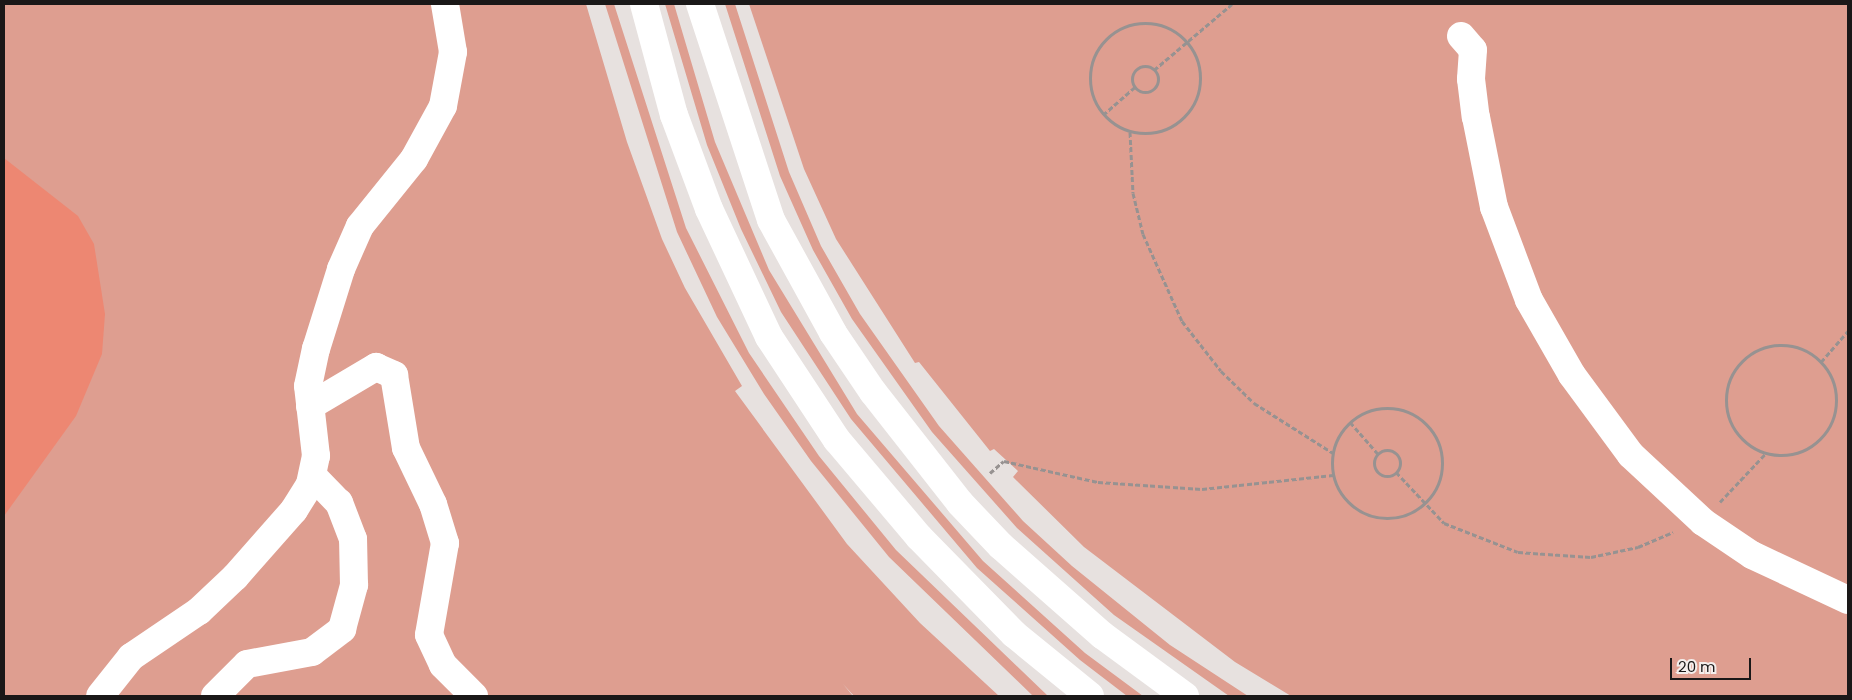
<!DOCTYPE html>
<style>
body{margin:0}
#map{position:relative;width:1852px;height:700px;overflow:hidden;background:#e7e1df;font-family:Poppins,sans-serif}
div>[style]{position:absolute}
.green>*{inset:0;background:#de9e90}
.water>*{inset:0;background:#ed8772}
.path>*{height:3px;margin-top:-1.5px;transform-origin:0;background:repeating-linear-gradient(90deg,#979291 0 5px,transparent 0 7.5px)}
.path>.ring{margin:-1.5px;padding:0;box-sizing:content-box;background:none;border:3px solid #979291;border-radius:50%}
.minor>*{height:28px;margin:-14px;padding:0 14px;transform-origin:14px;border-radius:14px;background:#fff}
span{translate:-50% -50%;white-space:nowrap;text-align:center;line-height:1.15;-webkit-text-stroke:4.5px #f4eeec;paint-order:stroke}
.frame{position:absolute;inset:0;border:5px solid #1a1818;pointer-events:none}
.scale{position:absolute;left:1670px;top:658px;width:81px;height:22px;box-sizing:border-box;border:2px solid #1a1818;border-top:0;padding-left:6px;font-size:15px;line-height:18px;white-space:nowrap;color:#1a1818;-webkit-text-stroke:4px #f4eeec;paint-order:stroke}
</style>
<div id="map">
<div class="green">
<div style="clip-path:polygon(4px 4px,586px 4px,627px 142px,662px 239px,685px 288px,742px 386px,735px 391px,847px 544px,920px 623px,999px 696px,854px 696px,843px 684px,853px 696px,4px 696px)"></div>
<div style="clip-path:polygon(605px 4px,614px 4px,686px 228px,749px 353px,819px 456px,896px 550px,1048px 696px,1033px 696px,889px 557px,811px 461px,764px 394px,717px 317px,677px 232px)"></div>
<div style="clip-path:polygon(665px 4px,674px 4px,715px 142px,769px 270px,857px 414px,983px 561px,1085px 653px,1143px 696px,1127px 696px,1080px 660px,977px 568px,851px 419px,781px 312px,741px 229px,707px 145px)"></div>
<div style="clip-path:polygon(725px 4px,735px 4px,789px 172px,821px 246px,860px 314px,939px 426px,1023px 521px,1072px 566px,1170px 645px,1248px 696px,1229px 696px,1114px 615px,1017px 528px,932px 432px,852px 319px,813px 250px,780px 176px)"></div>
<div style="clip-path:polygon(749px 4px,1848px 4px,1848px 696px,1291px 696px,1235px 662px,1084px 547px,1013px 477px,1018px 471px,994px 449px,990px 451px,919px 362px,915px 363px,836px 239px,804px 169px)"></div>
</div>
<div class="water">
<div style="clip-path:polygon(4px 158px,78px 216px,94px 244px,105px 314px,102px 354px,76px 416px,4px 516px)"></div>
</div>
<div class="path">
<div class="ring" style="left:1090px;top:23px;width:107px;height:107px"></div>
<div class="ring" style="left:1132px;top:66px;width:23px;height:23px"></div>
<div style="left:1154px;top:70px;width:102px;rotate:-40.2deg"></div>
<div style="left:1103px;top:115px;width:43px;rotate:-41.2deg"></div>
<div style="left:1130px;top:132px;width:61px;rotate:87.2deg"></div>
<div style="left:1133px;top:193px;width:42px;rotate:76.3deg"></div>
<div style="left:1143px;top:234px;width:95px;rotate:65.9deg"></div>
<div style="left:1182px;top:321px;width:63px;rotate:52deg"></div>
<div style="left:1221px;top:371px;width:46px;rotate:44.1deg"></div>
<div style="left:1254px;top:403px;width:93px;rotate:32.3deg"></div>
<div class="ring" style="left:1726px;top:345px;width:107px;height:107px"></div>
<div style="left:1821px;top:362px;width:41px;rotate:-48.9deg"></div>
<div class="ring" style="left:1332px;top:408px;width:107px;height:107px"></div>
<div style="left:1350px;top:422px;width:43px;rotate:48.8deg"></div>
<div class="ring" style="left:1374px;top:450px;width:23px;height:23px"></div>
<div style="left:1396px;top:472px;width:70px;rotate:46.7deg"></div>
<div style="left:1444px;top:523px;width:79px;rotate:21.4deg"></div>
<div style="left:1518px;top:552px;width:73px;rotate:3.9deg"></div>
<div style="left:1591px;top:557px;width:48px;rotate:-12deg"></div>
<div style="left:1638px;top:547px;width:38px;rotate:-23deg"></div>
<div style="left:990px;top:473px;width:18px;rotate:-41deg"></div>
<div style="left:1004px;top:461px;width:96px;rotate:12.6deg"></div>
<div style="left:1098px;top:482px;width:104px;rotate:3.9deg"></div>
<div style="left:1202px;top:489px;width:132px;rotate:-6.1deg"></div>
<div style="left:1720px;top:502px;width:67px;rotate:-46.8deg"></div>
</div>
<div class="minor">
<div style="left:644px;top:4px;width:115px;rotate:74.9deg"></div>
<div style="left:674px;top:115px;width:100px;rotate:69.6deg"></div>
<div style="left:709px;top:209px;width:141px;rotate:64.9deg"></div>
<div style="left:769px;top:337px;width:123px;rotate:56.6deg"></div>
<div style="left:837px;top:440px;width:127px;rotate:49.8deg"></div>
<div style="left:919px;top:537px;width:136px;rotate:45.6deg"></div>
<div style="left:1014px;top:634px;width:98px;rotate:39.2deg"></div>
<div style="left:700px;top:4px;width:227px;rotate:71.8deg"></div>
<div style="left:771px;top:220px;width:129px;rotate:61.2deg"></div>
<div style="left:833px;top:333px;width:71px;rotate:55.9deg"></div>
<div style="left:873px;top:392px;width:141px;rotate:51.9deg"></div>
<div style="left:960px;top:503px;width:59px;rotate:46.4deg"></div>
<div style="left:1001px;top:546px;width:135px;rotate:41.4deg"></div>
<div style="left:1102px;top:635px;width:103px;rotate:36.3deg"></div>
<div style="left:1461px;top:36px;width:18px;rotate:49deg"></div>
<div style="left:1473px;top:50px;width:29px;rotate:94deg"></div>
<div style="left:1471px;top:79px;width:38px;rotate:83deg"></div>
<div style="left:1476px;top:117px;width:92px;rotate:78.7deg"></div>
<div style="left:1494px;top:207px;width:99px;rotate:69.4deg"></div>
<div style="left:1529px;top:300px;width:86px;rotate:60.2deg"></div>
<div style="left:1572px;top:375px;width:99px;rotate:53.6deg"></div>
<div style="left:1631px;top:455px;width:98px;rotate:42.9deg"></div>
<div style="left:1703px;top:522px;width:59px;rotate:34deg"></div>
<div style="left:1752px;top:555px;width:106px;rotate:25.1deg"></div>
<div style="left:310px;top:406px;width:77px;rotate:-30.6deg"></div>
<div style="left:376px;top:367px;width:20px;rotate:24deg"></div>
<div style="left:394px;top:375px;width:74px;rotate:80.7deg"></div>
<div style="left:406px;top:448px;width:62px;rotate:64.3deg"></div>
<div style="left:433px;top:504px;width:41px;rotate:72.9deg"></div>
<div style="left:445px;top:543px;width:93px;rotate:99.9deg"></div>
<div style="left:429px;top:635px;width:33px;rotate:65deg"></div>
<div style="left:443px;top:665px;width:44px;rotate:45deg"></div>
<div style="left:100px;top:696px;width:50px;rotate:-51.5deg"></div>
<div style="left:131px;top:657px;width:82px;rotate:-34.1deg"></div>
<div style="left:199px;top:611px;width:50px;rotate:-43.4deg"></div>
<div style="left:235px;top:577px;width:89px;rotate:-48.6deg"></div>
<div style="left:294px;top:510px;width:31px;rotate:-58deg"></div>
<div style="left:310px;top:484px;width:29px;rotate:-78deg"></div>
<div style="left:316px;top:456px;width:70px;rotate:-96.5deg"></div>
<div style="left:308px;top:386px;width:38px;rotate:-78deg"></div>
<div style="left:316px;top:349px;width:84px;rotate:-72.6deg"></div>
<div style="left:341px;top:269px;width:47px;rotate:-66.2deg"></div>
<div style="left:360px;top:226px;width:86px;rotate:-51.1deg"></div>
<div style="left:414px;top:159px;width:60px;rotate:-61.3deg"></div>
<div style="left:443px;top:106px;width:55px;rotate:-79.5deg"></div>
<div style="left:453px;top:52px;width:49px;rotate:-99.5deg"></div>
<div style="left:215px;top:696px;width:45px;rotate:-45deg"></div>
<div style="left:247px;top:664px;width:66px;rotate:-10.5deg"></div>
<div style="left:312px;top:652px;width:38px;rotate:-37deg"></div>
<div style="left:342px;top:629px;width:46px;rotate:-74.7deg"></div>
<div style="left:354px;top:585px;width:46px;rotate:-91.2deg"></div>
<div style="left:353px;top:539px;width:39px;rotate:-111deg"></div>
<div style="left:339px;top:503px;width:37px;rotate:-134deg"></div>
</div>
<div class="frame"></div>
<div class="scale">20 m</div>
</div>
